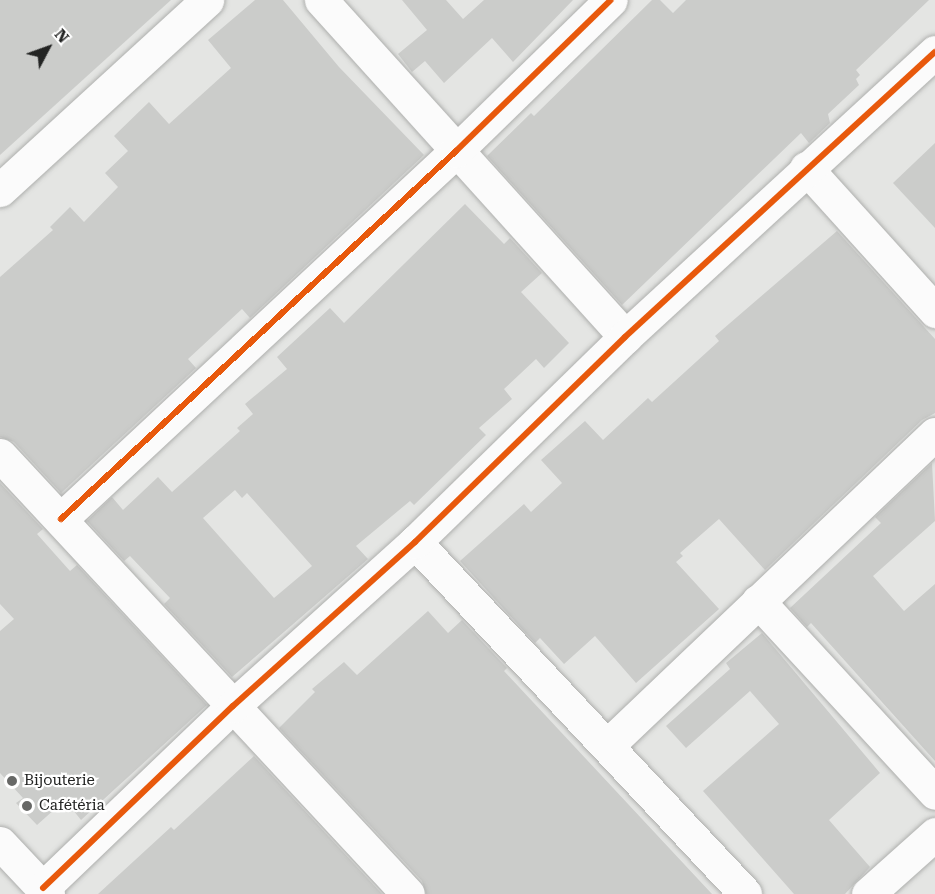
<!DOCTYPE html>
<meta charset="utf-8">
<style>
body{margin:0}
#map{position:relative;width:935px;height:894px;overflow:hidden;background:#e4e5e3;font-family:"Roboto Serif",serif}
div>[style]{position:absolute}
.building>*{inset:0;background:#cbccca}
.roads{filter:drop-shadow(0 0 2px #aeafad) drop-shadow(0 0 2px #aeafad)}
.minor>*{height:33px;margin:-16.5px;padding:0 16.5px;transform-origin:16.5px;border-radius:16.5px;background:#fbfbfb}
.cycleway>*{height:6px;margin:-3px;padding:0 3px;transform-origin:3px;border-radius:3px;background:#e8590c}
.dots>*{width:16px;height:16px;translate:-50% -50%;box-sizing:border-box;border:3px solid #fff;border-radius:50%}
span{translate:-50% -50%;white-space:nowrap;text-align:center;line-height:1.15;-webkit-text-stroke:4.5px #fff;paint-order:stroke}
.poi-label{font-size:15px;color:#232423}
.left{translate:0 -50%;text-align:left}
.north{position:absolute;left:18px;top:18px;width:60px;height:60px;-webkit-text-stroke:4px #fff;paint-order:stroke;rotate:49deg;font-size:16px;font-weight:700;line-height:24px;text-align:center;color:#232423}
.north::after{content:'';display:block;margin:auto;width:21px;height:27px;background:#232423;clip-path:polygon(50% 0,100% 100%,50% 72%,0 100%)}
</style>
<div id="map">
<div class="building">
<div style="clip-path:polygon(0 0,171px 0,0 155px)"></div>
<div style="clip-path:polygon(255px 0,283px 0,339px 67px,424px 155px,250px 318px,242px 309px,188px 359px,196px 368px,61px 493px,14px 442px,0 437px,0 277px,53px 230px,50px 227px,70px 207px,84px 222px,118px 187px,105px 173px,128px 151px,114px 136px,149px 102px,169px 124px,231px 68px,208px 40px)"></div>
<div style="clip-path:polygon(402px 0,446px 0,463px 19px,484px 0,573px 0,513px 62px,492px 38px,444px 83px,425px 61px,412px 72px,398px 54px,427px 30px)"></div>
<div style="clip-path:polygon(652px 0,660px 0,673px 13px,686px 0,929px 0,856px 70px,860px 75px,856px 79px,859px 85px,828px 114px,830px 123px,809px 143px,801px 133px,622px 305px,487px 156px,531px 113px,534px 116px)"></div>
<div style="clip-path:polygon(935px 143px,935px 228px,893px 183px)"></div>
<div style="clip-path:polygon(evenodd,465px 204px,504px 244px,510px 238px,542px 273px,521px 292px,569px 343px,544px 368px,536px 359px,504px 389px,512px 399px,479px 428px,486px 435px,414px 505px,410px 501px,356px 546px,368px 559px,232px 677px,164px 604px,170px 598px,130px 556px,124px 561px,87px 521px,112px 497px,123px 510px,158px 477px,172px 492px,240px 431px,237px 428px,253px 414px,245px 404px,287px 369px,277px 357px,330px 308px,344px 323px,465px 204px,235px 490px,242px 498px,247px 493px,312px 566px,274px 598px,203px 518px,235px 490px)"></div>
<div style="clip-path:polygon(837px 231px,935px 339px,935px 413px,922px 420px,765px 570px,719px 519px,680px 553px,683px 556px,676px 562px,719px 609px,636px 683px,595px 636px,564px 664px,540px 638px,535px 643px,460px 561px,524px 504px,531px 512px,562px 483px,541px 460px,585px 421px,603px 440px,648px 398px,652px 402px,719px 341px,715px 336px)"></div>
<div style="clip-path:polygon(932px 463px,935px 521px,873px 576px,904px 611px,935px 584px,935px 761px,811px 623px,807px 627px,790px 608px,881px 523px,875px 517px)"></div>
<div style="clip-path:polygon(0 483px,43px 529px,37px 534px,70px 571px,77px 565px,207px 705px,81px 820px,65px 800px,37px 825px,16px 803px,23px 798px,0 773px,0 631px,14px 619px,0 604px)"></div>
<div style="clip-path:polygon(428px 611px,448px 633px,462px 620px,507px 668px,504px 671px,712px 894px,426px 894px,422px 881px,279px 728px,315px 692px,312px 689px,344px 662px,357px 675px)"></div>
<div style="clip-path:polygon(762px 633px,880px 773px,829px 820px,870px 867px,845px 894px,794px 894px,703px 791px,779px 724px,750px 691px,686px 748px,666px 726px,730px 669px,726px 663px)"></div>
<div style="clip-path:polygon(254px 756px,382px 894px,98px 894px,171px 827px,174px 830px)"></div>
</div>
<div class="roads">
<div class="minor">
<div style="left:321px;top:0;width:454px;rotate:47.9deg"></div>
<div style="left:806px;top:168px;width:193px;rotate:47.9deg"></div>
<div style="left:0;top:190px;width:281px;rotate:-42.5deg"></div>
<div style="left:0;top:455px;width:599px;rotate:47.1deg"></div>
<div style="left:61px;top:519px;width:540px;rotate:-42.97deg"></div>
<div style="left:456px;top:151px;width:216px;rotate:-44.3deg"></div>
<div style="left:415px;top:542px;width:482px;rotate:46.8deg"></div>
<div style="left:758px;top:601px;width:261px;rotate:47.3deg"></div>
<div style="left:608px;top:745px;width:451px;rotate:-43.6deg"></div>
<div style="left:0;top:843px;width:70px;rotate:46.7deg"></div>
<div style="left:43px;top:888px;width:263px;rotate:-43.8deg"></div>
<div style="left:233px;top:706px;width:245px;rotate:-42deg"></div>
<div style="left:415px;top:542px;width:293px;rotate:-44.3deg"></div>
<div style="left:625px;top:337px;width:421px;rotate:-42.6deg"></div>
<div style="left:868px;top:894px;width:90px;rotate:-41.8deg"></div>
</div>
</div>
<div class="cycleway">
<div style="left:61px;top:519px;width:540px;rotate:-42.97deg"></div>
<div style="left:456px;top:151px;width:216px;rotate:-44.3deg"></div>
<div style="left:43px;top:888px;width:263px;rotate:-43.8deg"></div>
<div style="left:233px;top:706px;width:245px;rotate:-42deg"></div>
<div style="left:415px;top:542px;width:293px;rotate:-44.3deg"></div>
<div style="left:625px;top:337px;width:421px;rotate:-42.6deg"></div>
</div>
<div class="dots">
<div style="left:12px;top:781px;background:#676866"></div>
<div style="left:27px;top:806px;background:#676866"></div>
</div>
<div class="poi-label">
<span class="left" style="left:24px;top:781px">Bijouterie</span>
<span class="left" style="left:39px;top:806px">Cafétéria</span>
</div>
<div class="north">N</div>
</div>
